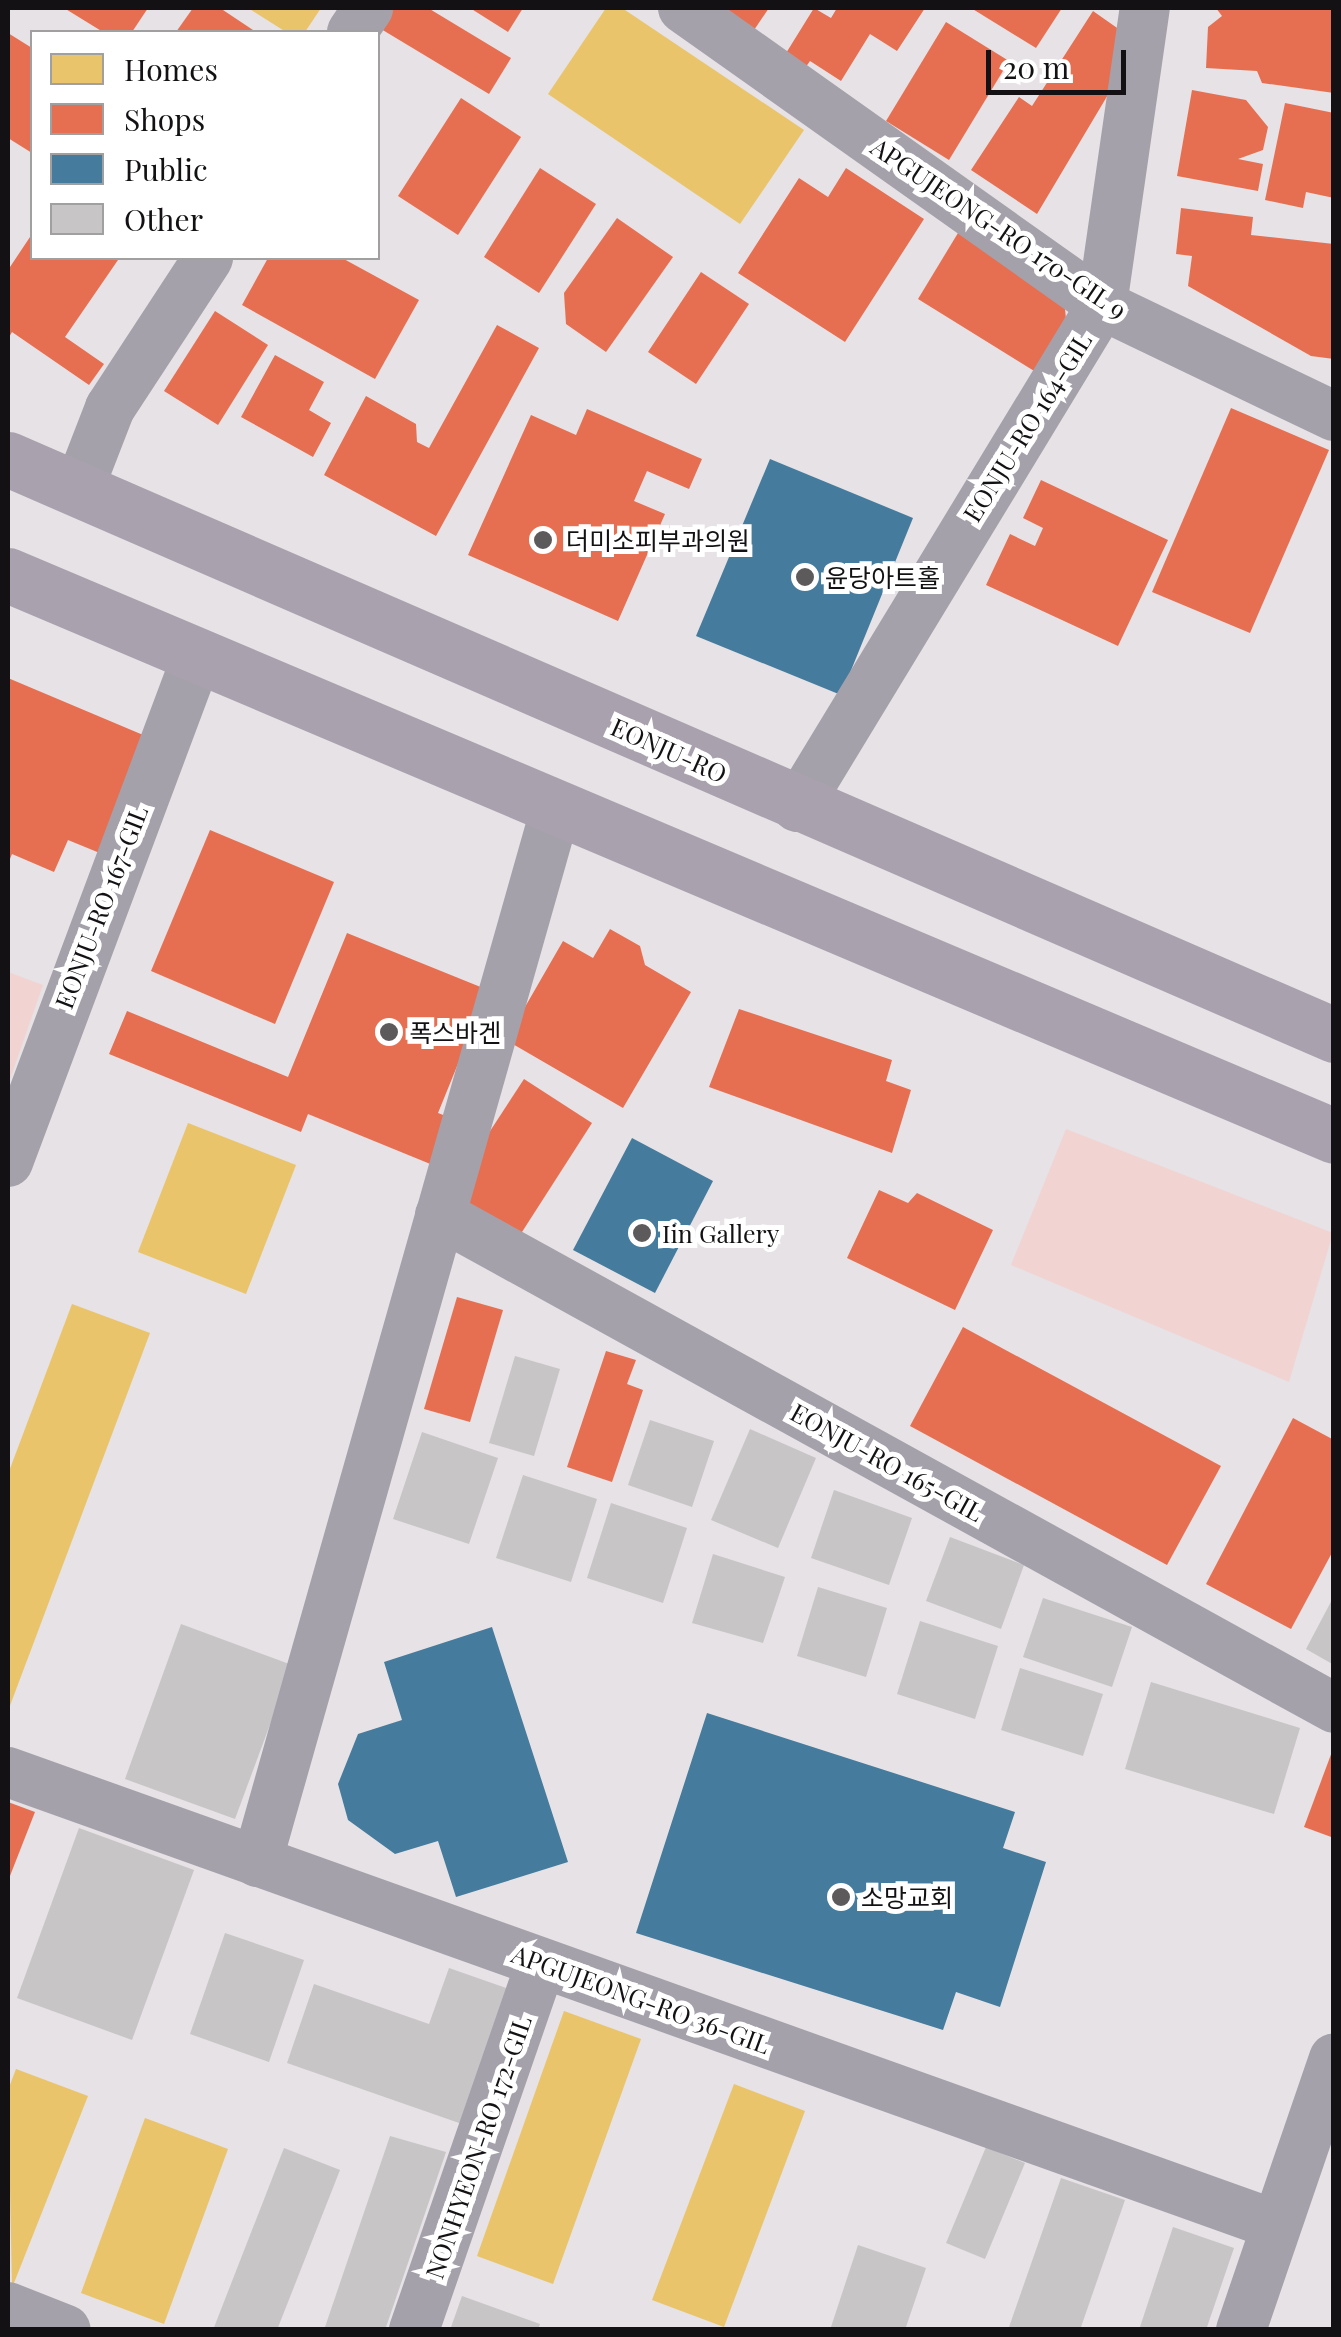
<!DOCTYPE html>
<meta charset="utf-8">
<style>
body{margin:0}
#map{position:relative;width:1341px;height:2337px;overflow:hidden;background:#e6e2e5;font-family:"Playfair Display","Noto Sans KR",serif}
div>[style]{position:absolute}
.green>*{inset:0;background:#f1d4d2}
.homes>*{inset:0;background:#e9c46a}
.shops>*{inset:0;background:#e76f51}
.public>*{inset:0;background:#457b9d}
.building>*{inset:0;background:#c8c5c7}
.minor>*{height:50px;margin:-25px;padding:0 25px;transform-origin:25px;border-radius:25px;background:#a5a1ab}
.primary>*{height:55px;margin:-27.5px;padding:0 27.5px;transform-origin:27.5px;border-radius:27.5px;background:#a9a2ae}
.dots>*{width:28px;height:28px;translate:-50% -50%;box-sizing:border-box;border:5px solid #fff;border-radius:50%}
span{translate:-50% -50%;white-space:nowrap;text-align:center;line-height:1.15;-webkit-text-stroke:10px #fff;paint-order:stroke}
.street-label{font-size:25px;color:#131113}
.poi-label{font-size:25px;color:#131113}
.left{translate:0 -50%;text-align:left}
.frame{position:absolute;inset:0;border:10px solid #131113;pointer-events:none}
.legend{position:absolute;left:30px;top:30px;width:350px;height:230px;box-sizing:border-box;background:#fff;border:2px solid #a1a0a1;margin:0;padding:12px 18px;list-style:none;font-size:30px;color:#131113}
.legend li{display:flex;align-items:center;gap:20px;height:50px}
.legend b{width:50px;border:2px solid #a1a0a1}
.scale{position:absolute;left:986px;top:50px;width:140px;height:45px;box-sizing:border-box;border:5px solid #131113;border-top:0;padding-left:12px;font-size:30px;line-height:35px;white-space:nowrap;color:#131113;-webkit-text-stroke:8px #fff;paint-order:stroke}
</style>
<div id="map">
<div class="green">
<div style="clip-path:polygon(8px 972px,43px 985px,8px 1085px)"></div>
<div style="clip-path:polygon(1066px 1129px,1333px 1233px,1289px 1382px,1011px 1265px)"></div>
</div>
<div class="homes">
<div style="clip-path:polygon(248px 8px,321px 8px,305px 32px,286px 32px)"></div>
<div style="clip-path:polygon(606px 8px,622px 8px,804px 130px,740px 224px,548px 94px)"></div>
<div style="clip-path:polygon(188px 1123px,296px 1165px,246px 1294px,138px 1252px)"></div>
<div style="clip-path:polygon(72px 1304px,150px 1333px,8px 1711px,8px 1474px)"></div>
<div style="clip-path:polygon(564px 2011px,641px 2039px,553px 2284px,477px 2256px)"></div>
<div style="clip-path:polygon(16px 2069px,88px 2096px,12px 2288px,8px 2090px)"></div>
<div style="clip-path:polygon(734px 2084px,805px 2111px,724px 2327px,652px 2300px)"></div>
<div style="clip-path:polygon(145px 2118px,228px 2149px,164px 2324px,81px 2293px)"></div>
</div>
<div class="shops">
<div style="clip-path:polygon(64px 8px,148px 8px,132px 32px,103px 32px)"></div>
<div style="clip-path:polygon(193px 8px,220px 8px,256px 32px,176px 32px)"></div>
<div style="clip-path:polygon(394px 8px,428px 8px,511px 58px,489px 94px,381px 29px)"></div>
<div style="clip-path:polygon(470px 8px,523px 8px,508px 32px)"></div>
<div style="clip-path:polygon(713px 8px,769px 8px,752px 33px)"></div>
<div style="clip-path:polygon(814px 8px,831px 18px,837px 8px,925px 8px,897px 51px,870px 34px,841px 81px,810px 61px,803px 71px,783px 58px)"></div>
<div style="clip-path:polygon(971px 8px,1062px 8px,1036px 48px)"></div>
<div style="clip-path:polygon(1216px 8px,1334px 8px,1334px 93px,1262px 83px,1257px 71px,1206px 68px,1208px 27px,1222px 16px)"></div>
<div style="clip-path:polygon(1093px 11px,1120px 30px,1112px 88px,1037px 214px,971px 170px,1019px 97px,1032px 106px)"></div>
<div style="clip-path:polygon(946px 22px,1009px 61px,949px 160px,886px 121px)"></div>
<div style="clip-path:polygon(8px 33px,32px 48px,32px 153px,8px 138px)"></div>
<div style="clip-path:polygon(1192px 90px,1246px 100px,1268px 127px,1263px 150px,1238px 159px,1263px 164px,1258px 191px,1177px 176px)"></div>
<div style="clip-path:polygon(461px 98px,521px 137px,458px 235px,398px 196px)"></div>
<div style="clip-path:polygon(1285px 103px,1334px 113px,1334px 198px,1306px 192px,1303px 208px,1265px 200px)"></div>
<div style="clip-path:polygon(540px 168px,596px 204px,539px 293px,484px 257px)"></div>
<div style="clip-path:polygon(846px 168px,924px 219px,845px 342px,738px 273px,799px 178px,828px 197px)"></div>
<div style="clip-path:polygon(1181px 208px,1253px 217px,1251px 235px,1334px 244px,1334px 359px,1311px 356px,1188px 286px,1192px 256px,1176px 254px)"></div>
<div style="clip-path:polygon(617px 218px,673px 257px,606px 352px,566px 324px,564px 293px)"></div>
<div style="clip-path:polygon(958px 233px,1064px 300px,1067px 328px,1039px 374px,918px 299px)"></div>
<div style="clip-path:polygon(32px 234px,32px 258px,118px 260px,65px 337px,104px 364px,89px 385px,12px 332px,8px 339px,8px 270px)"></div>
<div style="clip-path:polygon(268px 258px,342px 258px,419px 300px,375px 379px,242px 305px)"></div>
<div style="clip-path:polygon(701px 272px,749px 304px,696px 384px,648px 352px)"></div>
<div style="clip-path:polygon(215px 311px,268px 345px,218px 425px,164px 391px)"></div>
<div style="clip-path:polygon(497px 325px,539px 348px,436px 536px,324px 475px,366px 396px,416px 424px,417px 442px,429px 448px)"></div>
<div style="clip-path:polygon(275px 355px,324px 382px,309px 410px,331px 423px,313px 457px,241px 417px)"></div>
<div style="clip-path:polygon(1231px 408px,1329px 450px,1250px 633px,1152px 592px)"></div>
<div style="clip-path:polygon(587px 409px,702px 459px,689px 489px,647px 471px,634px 501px,665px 514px,618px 621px,468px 555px,531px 415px,576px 435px)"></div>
<div style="clip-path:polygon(1041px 480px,1168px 540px,1118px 646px,986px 585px,1010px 534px,1035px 546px,1043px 528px,1023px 518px)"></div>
<div style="clip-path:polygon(8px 678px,155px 740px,107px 856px,68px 840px,54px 872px,12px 854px,8px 864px)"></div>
<div style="clip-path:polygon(210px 830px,334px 882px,275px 1024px,151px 971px)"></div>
<div style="clip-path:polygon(610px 929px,640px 946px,645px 965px,691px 992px,623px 1108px,506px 1040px,563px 941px,593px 958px)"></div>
<div style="clip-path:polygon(347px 933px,488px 990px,438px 1113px,464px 1123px,445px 1170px,308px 1114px,301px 1132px,109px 1054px,127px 1011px,288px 1077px)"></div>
<div style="clip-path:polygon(739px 1009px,892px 1060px,886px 1081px,911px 1090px,892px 1153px,709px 1087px)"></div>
<div style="clip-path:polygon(524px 1079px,592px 1123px,513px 1246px,469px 1217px,464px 1171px)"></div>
<div style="clip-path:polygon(879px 1190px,908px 1203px,917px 1193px,993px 1230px,955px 1310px,847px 1258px)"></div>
<div style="clip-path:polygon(457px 1297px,503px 1310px,470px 1422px,424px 1409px)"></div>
<div style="clip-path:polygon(963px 1327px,1221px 1466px,1167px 1565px,910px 1426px)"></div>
<div style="clip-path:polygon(606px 1351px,636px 1360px,627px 1384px,643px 1390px,612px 1482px,567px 1467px)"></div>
<div style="clip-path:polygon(1293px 1418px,1334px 1440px,1334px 1549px,1291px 1629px,1206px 1584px)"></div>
<div style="clip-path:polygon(1333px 1749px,1334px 1749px,1334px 1838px,1304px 1827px)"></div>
<div style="clip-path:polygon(8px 1802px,35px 1812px,8px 1881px)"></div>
</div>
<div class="public">
<div style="clip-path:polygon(770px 459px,913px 518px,841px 695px,696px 636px)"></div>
<div style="clip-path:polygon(632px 1138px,713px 1181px,655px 1293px,573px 1250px)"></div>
<div style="clip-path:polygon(492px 1627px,568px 1862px,456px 1897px,438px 1841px,395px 1854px,348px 1820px,338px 1784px,358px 1734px,402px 1720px,384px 1662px)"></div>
<div style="clip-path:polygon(707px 1713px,1015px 1812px,1003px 1848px,1046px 1862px,1000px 2007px,956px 1992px,943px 2030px,636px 1933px)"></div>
</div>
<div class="building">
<div style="clip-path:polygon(515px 1356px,560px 1369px,534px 1456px,489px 1443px)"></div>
<div style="clip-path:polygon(650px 1420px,714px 1441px,692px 1507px,628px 1485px)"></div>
<div style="clip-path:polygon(750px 1429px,816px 1458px,778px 1548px,711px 1520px)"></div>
<div style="clip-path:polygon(422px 1432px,498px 1458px,469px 1544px,393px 1519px)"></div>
<div style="clip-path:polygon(523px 1475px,597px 1499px,571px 1582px,496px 1558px)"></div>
<div style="clip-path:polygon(834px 1490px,912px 1518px,889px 1585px,811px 1558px)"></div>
<div style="clip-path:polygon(611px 1503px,687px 1528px,663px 1603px,587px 1578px)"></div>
<div style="clip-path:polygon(950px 1537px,1024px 1565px,1001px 1629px,926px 1601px)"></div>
<div style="clip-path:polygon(713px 1554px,785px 1577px,763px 1643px,692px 1623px)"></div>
<div style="clip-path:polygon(818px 1587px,887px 1608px,866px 1677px,797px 1656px)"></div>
<div style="clip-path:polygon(1334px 1596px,1334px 1665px,1306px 1649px)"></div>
<div style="clip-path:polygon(1043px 1598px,1132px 1627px,1112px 1687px,1023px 1657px)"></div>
<div style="clip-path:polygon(920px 1621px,998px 1646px,975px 1719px,897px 1694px)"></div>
<div style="clip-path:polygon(181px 1624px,292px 1665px,235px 1819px,125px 1779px)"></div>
<div style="clip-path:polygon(1020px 1668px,1103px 1694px,1083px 1756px,1001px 1730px)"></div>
<div style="clip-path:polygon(1151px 1682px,1300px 1728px,1274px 1814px,1125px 1769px)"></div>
<div style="clip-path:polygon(79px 1828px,194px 1870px,132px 2040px,17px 1998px)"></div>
<div style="clip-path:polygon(225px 1933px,304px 1960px,269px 2062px,190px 2034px)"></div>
<div style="clip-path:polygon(449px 1968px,509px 1989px,462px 2124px,287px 2063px,314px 1984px,429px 2024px)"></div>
<div style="clip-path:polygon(390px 2136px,446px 2152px,385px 2330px,324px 2330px)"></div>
<div style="clip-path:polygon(986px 2147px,1025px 2163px,985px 2259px,946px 2243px)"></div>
<div style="clip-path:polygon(284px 2148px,340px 2170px,277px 2330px,213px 2330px)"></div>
<div style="clip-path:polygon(1061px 2178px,1125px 2200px,1080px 2330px,1008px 2330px)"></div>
<div style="clip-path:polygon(1173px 2227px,1234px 2248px,1206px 2330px,1139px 2330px)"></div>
<div style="clip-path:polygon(858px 2245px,926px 2268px,905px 2330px,830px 2330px)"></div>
<div style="clip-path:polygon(462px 2296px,540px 2324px,538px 2330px,450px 2330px)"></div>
</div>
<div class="minor">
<div style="left:683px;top:8px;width:514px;rotate:35.33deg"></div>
<div style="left:1102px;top:305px;width:257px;rotate:25.6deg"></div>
<div style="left:352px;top:32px;width:29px;rotate:-56deg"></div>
<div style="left:79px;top:488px;width:86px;rotate:-68.8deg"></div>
<div style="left:110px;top:408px;width:179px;rotate:-56.8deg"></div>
<div style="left:797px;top:807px;width:587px;rotate:-58.72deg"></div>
<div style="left:1102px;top:305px;width:300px;rotate:-81.8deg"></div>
<div style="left:8px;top:1162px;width:542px;rotate:-69.49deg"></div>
<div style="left:440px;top:1215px;width:1021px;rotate:28.87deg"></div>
<div style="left:8px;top:1772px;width:1346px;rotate:19.66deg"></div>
<div style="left:257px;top:1862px;width:1096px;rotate:-74.16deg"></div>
<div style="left:8px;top:2307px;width:62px;rotate:21.6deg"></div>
<div style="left:414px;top:2330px;width:387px;rotate:-70.9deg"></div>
<div style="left:1241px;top:2330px;width:287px;rotate:-71.1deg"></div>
</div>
<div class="primary">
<div style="left:8px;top:459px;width:1446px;rotate:23.48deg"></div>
<div style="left:8px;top:575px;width:1440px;rotate:22.93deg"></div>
</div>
<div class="dots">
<div style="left:543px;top:540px;background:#5d5a5c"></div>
<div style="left:805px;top:577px;background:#5d5a5c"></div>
<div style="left:389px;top:1032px;background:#5d5a5c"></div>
<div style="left:642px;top:1233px;background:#5d5a5c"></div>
<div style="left:841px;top:1897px;background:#5d5a5c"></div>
</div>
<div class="street-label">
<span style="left:999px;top:228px;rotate:34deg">APGUJEONG-RO 170-GIL 9</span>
<span style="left:1027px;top:427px;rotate:-58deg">EONJU-RO 164-GIL</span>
<span style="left:669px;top:750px;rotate:24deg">EONJU-RO</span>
<span style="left:101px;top:907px;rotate:-69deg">EONJU-RO 167-GIL</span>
<span style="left:887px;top:1462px;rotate:29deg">EONJU-RO 165-GIL</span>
<span style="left:641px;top:1999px;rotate:20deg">APGUJEONG-RO 36-GIL</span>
<span style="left:478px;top:2147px;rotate:-71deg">NONHYEON-RO 172-GIL</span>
</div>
<div class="poi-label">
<span class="left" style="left:566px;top:540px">더미소피부과의원</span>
<span class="left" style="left:825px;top:577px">윤당아트홀</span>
<span class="left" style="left:409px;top:1032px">폭스바겐</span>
<span class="left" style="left:662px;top:1233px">Iin Gallery</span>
<span class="left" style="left:861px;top:1897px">소망교회</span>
</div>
<div class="frame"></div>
<ul class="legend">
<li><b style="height:28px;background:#e9c46a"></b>Homes</li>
<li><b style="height:28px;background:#e76f51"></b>Shops</li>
<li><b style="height:28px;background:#457b9d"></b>Public</li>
<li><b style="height:28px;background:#c8c5c7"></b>Other</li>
</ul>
<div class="scale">20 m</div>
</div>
